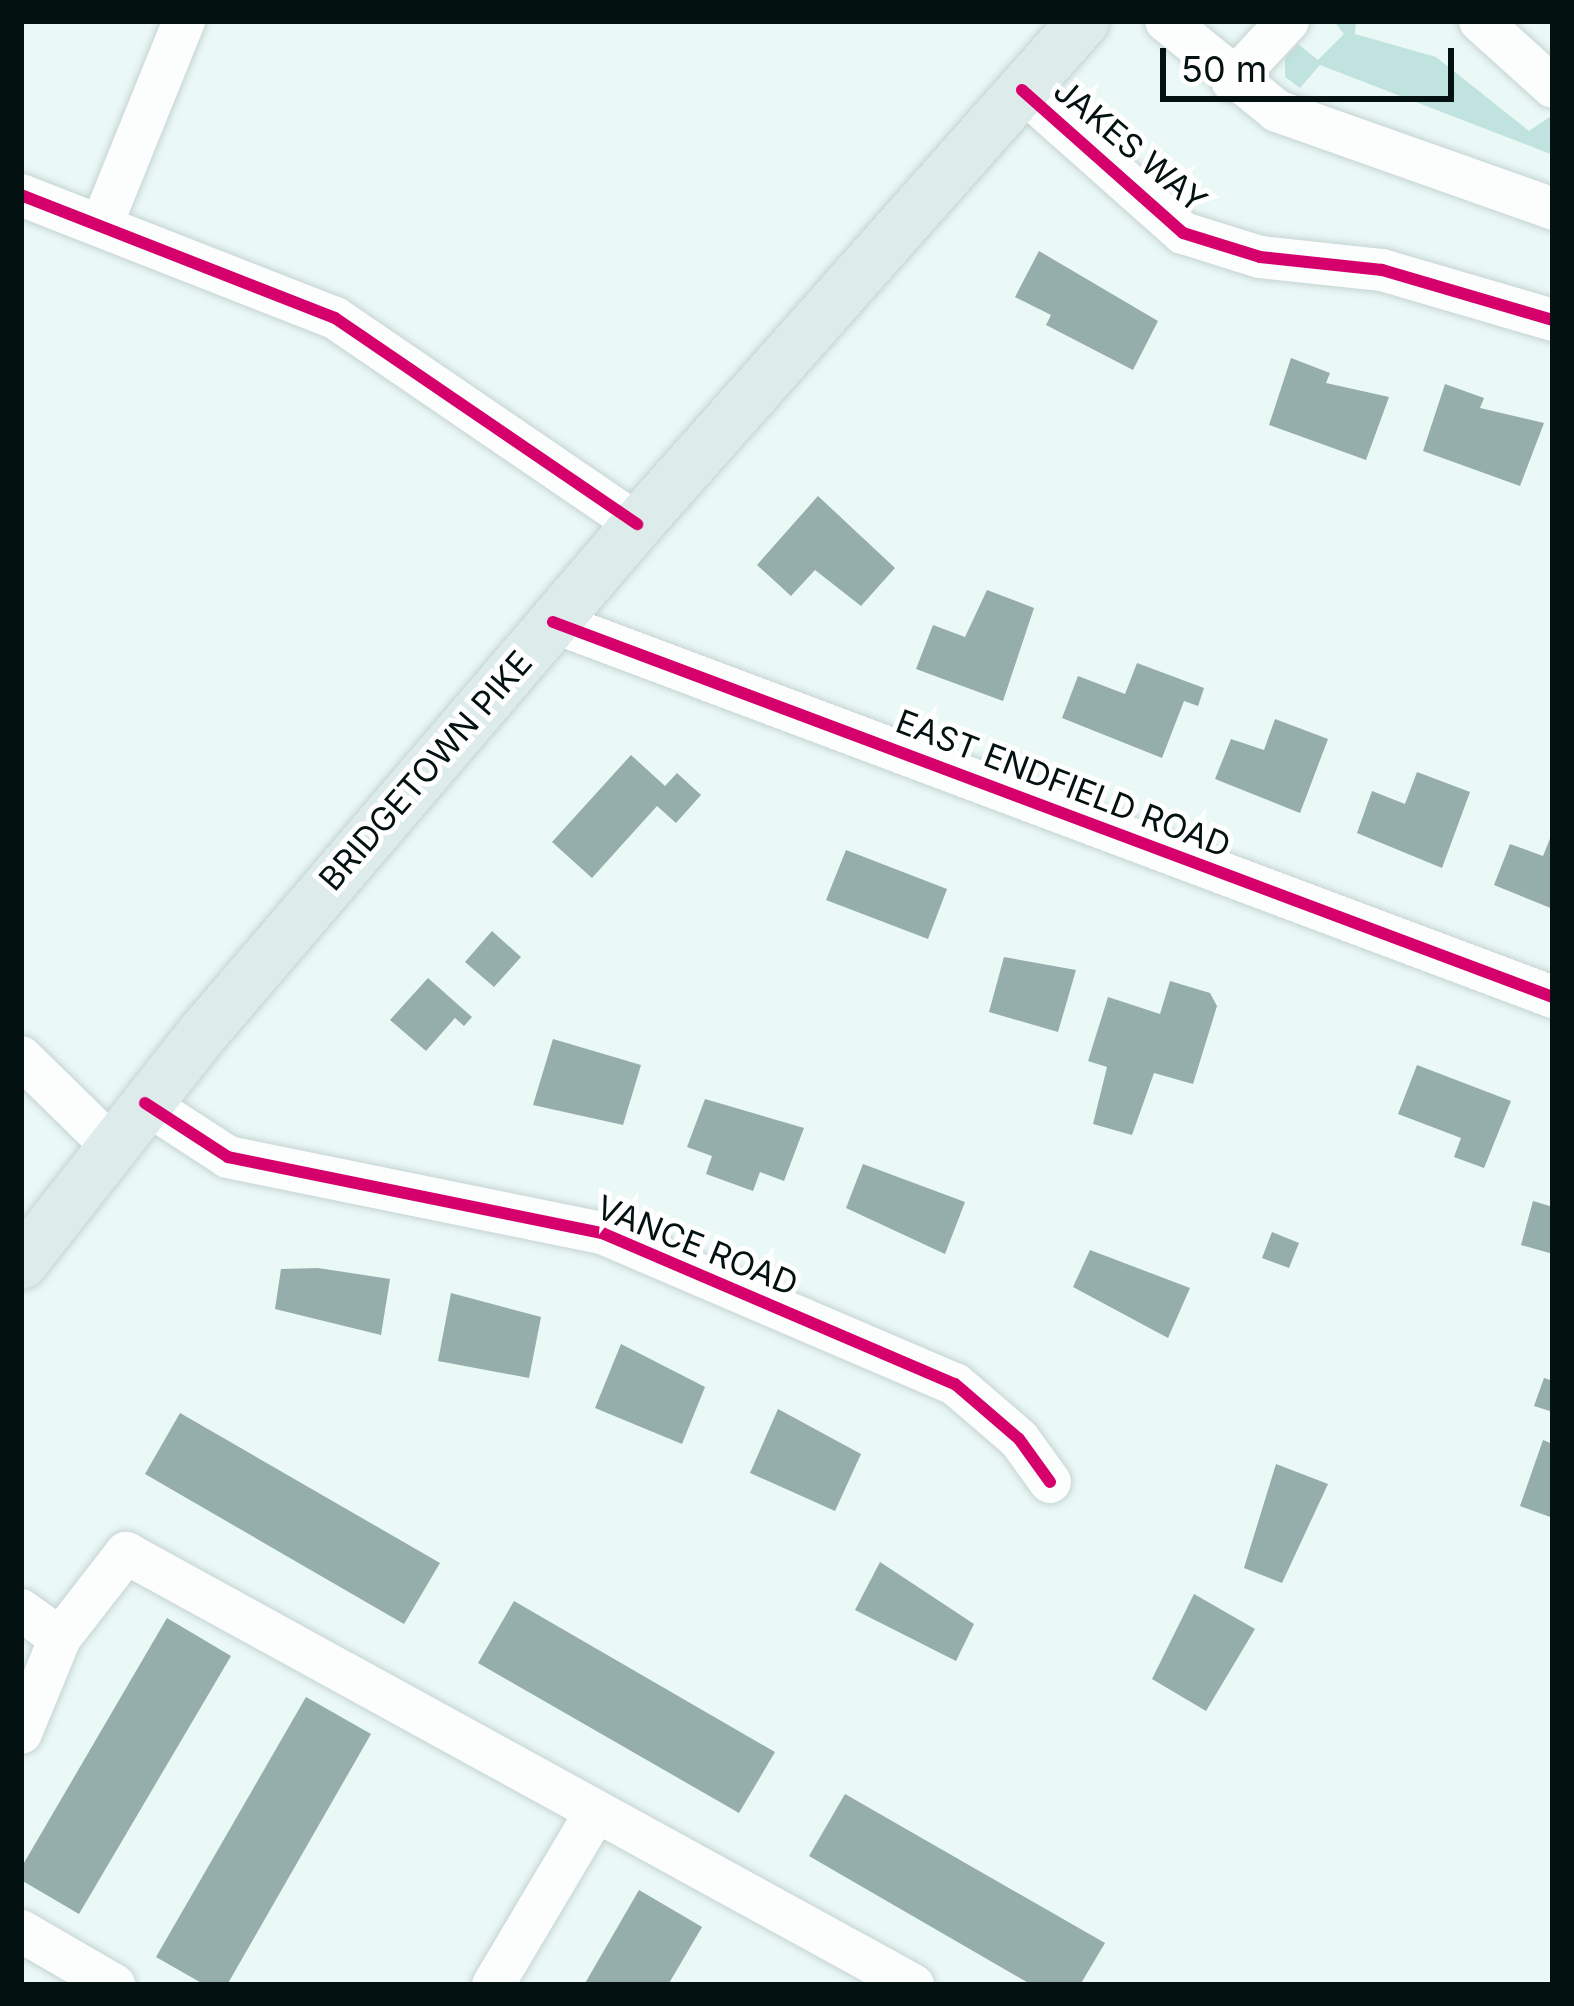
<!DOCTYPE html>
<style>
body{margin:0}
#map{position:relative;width:1574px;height:2006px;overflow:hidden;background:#eaf8f6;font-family:Inter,sans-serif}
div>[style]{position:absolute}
.green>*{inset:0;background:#c0e3df}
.building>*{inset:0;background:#95aeac}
.roads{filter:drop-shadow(0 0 3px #c5d4d2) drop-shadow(0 0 3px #c5d4d2)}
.minor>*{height:42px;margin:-21px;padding:0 21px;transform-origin:21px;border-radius:21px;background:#fcfefe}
.major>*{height:51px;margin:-25.5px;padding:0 25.5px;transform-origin:25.5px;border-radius:25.5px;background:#ddeceb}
.cycleway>*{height:12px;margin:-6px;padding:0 6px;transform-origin:6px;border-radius:6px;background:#d6006c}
span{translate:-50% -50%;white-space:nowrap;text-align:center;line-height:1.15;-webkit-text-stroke:10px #fff;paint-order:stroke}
.street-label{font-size:33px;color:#031110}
.frame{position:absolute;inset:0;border:24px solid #031110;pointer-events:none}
.scale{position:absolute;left:1160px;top:48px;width:294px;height:54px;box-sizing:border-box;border:6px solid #031110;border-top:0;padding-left:15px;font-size:36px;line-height:42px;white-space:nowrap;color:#031110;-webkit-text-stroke:9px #fff;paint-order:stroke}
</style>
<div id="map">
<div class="green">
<div style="clip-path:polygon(1334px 21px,1356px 21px,1355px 34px,1436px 57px,1529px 131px,1551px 116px,1553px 155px,1320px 65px,1300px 88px,1285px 77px,1285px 58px,1298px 44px,1318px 60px,1344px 34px)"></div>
</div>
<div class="building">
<div style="clip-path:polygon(1039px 251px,1158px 321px,1133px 370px,1046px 325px,1051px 315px,1015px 297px)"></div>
<div style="clip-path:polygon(1291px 358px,1330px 373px,1326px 383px,1389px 397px,1366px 460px,1269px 425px)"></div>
<div style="clip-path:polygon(1445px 384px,1484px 398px,1480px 408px,1544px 423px,1520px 486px,1423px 451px)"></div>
<div style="clip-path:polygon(818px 496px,895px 568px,861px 606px,815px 570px,791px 596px,757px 565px)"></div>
<div style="clip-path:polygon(987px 590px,1034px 608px,1003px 701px,916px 669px,933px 625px,965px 637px)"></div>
<div style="clip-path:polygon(1137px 663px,1204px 688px,1198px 706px,1184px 701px,1162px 758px,1062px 718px,1078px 676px,1125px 694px)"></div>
<div style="clip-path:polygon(1275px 719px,1328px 739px,1300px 813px,1215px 779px,1231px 739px,1264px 750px)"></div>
<div style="clip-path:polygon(631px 755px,665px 786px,677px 773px,701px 795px,676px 823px,657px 806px,592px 878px,552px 842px)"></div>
<div style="clip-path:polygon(1417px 772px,1470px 792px,1442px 868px,1357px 833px,1372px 791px,1405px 804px)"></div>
<div style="clip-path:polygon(1553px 831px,1553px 909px,1494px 885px,1510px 844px,1543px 856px)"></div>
<div style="clip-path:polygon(846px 850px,947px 889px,928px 939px,826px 900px)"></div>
<div style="clip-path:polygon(492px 931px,521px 957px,494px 987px,465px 962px)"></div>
<div style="clip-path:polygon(1004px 957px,1076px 970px,1058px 1032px,989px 1012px)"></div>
<div style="clip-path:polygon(428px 978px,472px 1017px,464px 1026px,455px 1018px,426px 1051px,390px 1020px)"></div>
<div style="clip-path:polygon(1170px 981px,1210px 993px,1217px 1006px,1193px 1084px,1154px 1073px,1132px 1135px,1093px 1124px,1107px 1067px,1088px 1061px,1108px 997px,1160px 1014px)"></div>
<div style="clip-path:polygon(553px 1039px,641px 1065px,623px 1125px,533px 1105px)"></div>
<div style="clip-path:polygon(1417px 1065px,1511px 1101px,1484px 1168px,1454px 1157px,1461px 1138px,1398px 1114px)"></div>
<div style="clip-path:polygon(705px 1099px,804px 1128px,784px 1181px,760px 1172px,753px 1191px,706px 1174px,712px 1156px,687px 1147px)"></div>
<div style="clip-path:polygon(863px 1164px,965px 1202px,945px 1254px,846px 1208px)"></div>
<div style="clip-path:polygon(1533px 1201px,1553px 1207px,1553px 1254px,1521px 1245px)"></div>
<div style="clip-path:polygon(1272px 1232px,1299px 1243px,1289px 1268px,1262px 1258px)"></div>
<div style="clip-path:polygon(1090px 1250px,1190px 1288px,1168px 1338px,1073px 1287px)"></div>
<div style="clip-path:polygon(318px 1268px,390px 1279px,381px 1335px,275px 1309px,281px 1269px)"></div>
<div style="clip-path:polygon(451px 1293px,541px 1317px,529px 1378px,438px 1361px)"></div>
<div style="clip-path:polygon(621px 1344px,705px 1387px,682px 1444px,595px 1408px)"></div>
<div style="clip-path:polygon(1544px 1378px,1553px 1381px,1553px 1412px,1534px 1406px)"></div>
<div style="clip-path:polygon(778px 1409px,861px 1454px,835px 1511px,750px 1473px)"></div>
<div style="clip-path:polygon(180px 1413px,440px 1563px,404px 1624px,145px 1474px)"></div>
<div style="clip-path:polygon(1543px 1440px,1553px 1444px,1553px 1518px,1520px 1506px)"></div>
<div style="clip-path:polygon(1276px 1464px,1328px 1484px,1282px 1583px,1244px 1568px)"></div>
<div style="clip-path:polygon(880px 1562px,974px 1624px,956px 1661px,855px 1610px)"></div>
<div style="clip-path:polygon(1194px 1594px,1255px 1629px,1206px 1711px,1152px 1679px)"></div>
<div style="clip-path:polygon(514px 1601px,775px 1752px,739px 1813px,478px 1663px)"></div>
<div style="clip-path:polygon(167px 1618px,231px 1656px,79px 1914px,21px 1880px,21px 1868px)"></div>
<div style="clip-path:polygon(306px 1697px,371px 1734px,227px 1985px,205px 1985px,156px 1957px)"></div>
<div style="clip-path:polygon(845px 1794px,1105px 1943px,1080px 1985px,1032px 1985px,809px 1856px)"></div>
<div style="clip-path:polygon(639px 1890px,702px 1927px,668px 1985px,584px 1985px)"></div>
</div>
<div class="roads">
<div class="minor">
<div style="left:1166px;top:21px;width:143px;rotate:39deg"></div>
<div style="left:1277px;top:111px;width:293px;rotate:19.5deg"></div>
<div style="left:1480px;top:21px;width:98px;rotate:42.1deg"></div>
<div style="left:1232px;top:81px;width:82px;rotate:-47deg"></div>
<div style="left:1022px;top:90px;width:215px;rotate:41.6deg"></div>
<div style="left:1183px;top:233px;width:81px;rotate:17.3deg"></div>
<div style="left:1260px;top:257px;width:123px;rotate:6.1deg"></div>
<div style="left:1382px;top:270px;width:178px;rotate:16.3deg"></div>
<div style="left:21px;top:195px;width:337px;rotate:21.4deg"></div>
<div style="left:335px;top:318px;width:366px;rotate:34.3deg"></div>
<div style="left:102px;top:224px;width:219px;rotate:-68deg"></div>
<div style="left:553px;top:622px;width:1068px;rotate:20.56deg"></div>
<div style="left:21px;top:1057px;width:126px;rotate:44.4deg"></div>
<div style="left:145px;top:1103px;width:99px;rotate:33deg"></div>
<div style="left:228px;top:1157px;width:382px;rotate:11.5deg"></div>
<div style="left:602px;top:1233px;width:384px;rotate:23.2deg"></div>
<div style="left:955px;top:1384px;width:84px;rotate:40.7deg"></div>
<div style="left:1019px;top:1439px;width:53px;rotate:54.2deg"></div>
<div style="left:21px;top:1610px;width:48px;rotate:35.7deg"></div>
<div style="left:21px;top:1733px;width:103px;rotate:-67.7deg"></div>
<div style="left:60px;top:1638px;width:108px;rotate:-52.2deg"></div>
<div style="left:126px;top:1553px;width:898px;rotate:28.76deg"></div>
<div style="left:21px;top:1931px;width:108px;rotate:30.1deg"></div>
<div style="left:493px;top:1985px;width:198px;rotate:-59.3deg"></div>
</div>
<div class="major">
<div style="left:21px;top:1263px;width:294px;rotate:-51.8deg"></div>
<div style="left:203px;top:1032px;width:668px;rotate:-49.49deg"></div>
<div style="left:637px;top:524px;width:672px;rotate:-48.44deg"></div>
</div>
</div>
<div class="cycleway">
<div style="left:1022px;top:90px;width:215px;rotate:41.6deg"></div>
<div style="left:1183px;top:233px;width:81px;rotate:17.3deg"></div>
<div style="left:1260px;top:257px;width:123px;rotate:6.1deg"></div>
<div style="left:1382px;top:270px;width:178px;rotate:16.3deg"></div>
<div style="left:21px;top:195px;width:337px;rotate:21.4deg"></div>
<div style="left:335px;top:318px;width:366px;rotate:34.3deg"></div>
<div style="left:553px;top:622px;width:1068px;rotate:20.56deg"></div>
<div style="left:145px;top:1103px;width:99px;rotate:33deg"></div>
<div style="left:228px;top:1157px;width:382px;rotate:11.5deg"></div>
<div style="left:602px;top:1233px;width:384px;rotate:23.2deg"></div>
<div style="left:955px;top:1384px;width:84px;rotate:40.7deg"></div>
<div style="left:1019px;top:1439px;width:53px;rotate:54.2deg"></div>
</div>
<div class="street-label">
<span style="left:1130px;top:146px;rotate:40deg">JAKES WAY</span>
<span style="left:426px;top:771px;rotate:-49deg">BRIDGETOWN PIKE</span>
<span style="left:1063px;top:784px;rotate:21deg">EAST ENDFIELD ROAD</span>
<span style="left:697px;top:1246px;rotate:22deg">VANCE ROAD</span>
</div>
<div class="frame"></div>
<div class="scale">50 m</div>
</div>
